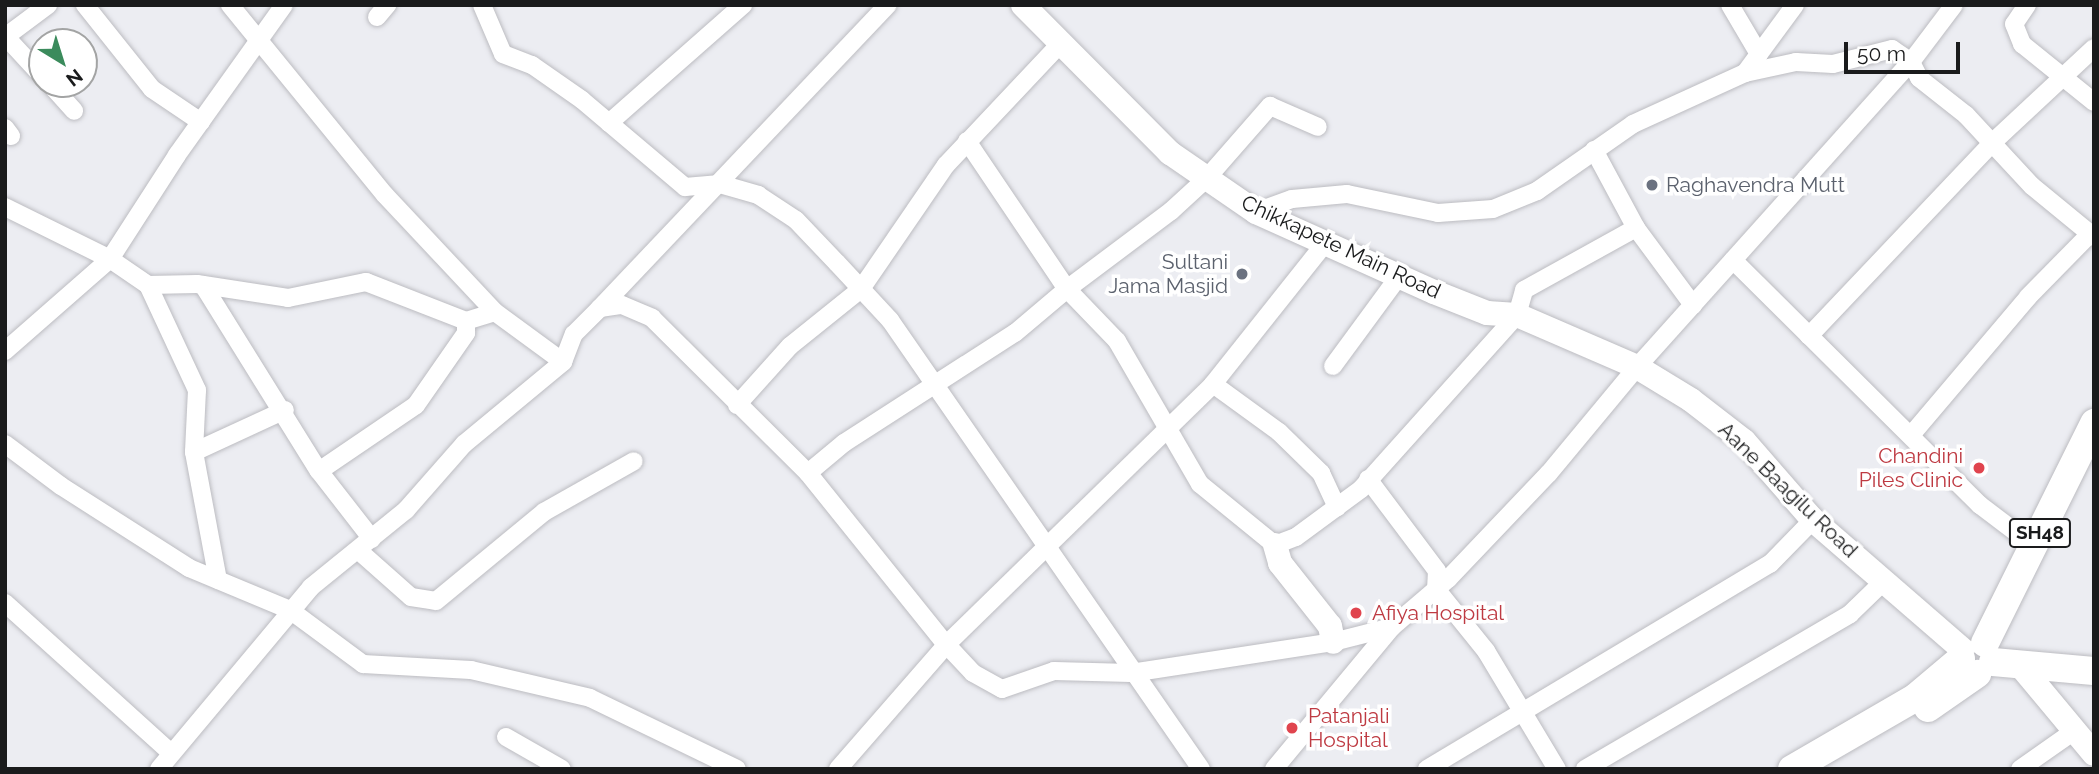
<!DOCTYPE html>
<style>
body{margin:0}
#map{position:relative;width:2099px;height:774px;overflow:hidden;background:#ecedf2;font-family:Raleway,sans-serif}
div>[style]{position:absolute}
.roads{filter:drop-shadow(0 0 2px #bcbcc1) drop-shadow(0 0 2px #bcbcc1)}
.street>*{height:18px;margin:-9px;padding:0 9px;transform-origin:9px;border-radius:9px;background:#fff}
.secondary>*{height:24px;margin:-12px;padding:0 12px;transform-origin:12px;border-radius:12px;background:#fff}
.primary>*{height:28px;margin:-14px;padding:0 14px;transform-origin:14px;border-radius:14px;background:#fff}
.dots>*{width:19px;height:19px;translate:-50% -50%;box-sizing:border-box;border:4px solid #fff;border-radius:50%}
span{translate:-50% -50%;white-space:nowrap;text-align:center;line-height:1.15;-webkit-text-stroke:7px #fff;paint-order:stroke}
.shield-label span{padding:2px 5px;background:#fff;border:2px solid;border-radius:5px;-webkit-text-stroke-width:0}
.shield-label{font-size:19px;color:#1a1b1c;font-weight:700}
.worship-label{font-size:21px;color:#5b616d}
.left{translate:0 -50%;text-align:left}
.right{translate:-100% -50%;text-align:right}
.street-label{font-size:21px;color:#1a1b1c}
.health-label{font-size:21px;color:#be3a42}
.frame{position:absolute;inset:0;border:7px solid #1a1b1c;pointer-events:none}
.north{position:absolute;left:28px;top:28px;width:70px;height:70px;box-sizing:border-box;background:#fff;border:2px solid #a3a4a4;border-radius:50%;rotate:142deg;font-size:19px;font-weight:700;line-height:28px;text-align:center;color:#1a1b1c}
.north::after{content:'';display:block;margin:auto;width:24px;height:32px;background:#3b8b5c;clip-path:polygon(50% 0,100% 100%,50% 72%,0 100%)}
.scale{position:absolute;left:1844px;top:42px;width:116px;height:32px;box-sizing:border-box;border:4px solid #1a1b1c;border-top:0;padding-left:9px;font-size:21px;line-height:24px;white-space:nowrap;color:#1a1b1c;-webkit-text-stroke:5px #fff;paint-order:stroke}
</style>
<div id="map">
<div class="roads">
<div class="street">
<div style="left:85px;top:5px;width:107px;rotate:51.4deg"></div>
<div style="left:152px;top:89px;width:59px;rotate:34deg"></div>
<div style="left:230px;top:5px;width:245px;rotate:50.8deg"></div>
<div style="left:385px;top:195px;width:161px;rotate:46.8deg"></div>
<div style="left:495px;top:312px;width:84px;rotate:36.3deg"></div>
<div style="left:482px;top:5px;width:53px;rotate:66.8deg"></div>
<div style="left:503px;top:54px;width:31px;rotate:21deg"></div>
<div style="left:532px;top:65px;width:61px;rotate:35deg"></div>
<div style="left:582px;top:100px;width:135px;rotate:40.2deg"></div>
<div style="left:685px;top:187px;width:35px;rotate:-5deg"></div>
<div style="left:720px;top:184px;width:40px;rotate:16deg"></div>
<div style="left:758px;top:195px;width:45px;rotate:33.3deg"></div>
<div style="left:796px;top:220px;width:59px;rotate:46.4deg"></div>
<div style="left:837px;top:263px;width:78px;rotate:47.1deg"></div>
<div style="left:890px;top:320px;width:546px;rotate:55.29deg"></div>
<div style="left:1730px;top:5px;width:57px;rotate:59.4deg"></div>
<div style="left:2027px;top:5px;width:23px;rotate:124deg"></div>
<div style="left:2014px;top:24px;width:22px;rotate:68deg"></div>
<div style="left:2022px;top:44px;width:92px;rotate:38.9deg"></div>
<div style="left:377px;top:17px;width:16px;rotate:-50deg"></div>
<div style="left:5px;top:36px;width:54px;rotate:47.2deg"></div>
<div style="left:5px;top:37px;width:54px;rotate:-36.7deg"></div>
<div style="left:1745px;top:73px;width:84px;rotate:-53.7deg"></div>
<div style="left:50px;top:84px;width:36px;rotate:48deg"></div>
<div style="left:609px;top:123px;width:179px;rotate:-41.4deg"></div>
<div style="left:5px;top:128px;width:10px;rotate:53deg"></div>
<div style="left:967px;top:141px;width:179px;rotate:56deg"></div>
<div style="left:1067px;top:289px;width:130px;rotate:-36.9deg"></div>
<div style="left:1171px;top:211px;width:49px;rotate:-42.5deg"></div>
<div style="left:1207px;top:178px;width:96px;rotate:-48.8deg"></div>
<div style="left:1270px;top:106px;width:52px;rotate:23.6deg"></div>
<div style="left:1594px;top:150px;width:89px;rotate:61.7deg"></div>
<div style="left:1636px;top:228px;width:96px;rotate:53.5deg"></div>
<div style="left:5px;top:207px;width:117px;rotate:26.3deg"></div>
<div style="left:110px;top:259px;width:46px;rotate:34.4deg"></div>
<div style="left:148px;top:285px;width:49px;rotate:-1.2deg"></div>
<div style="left:197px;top:284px;width:92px;rotate:8.7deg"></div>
<div style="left:288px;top:298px;width:80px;rotate:-11.6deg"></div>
<div style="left:366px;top:282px;width:107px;rotate:21.3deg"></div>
<div style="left:466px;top:321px;width:30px;rotate:-17deg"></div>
<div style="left:1256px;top:212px;width:38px;rotate:-20deg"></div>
<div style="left:1292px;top:199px;width:55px;rotate:-5.2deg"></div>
<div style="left:1347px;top:194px;width:93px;rotate:11.8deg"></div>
<div style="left:1438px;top:213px;width:55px;rotate:-4.2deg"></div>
<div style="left:1493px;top:209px;width:48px;rotate:-22.2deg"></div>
<div style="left:1537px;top:191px;width:117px;rotate:-34.9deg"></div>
<div style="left:1633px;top:124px;width:123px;rotate:-24.5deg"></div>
<div style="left:1745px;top:73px;width:52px;rotate:-12.2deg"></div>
<div style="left:1796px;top:62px;width:37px;rotate:3deg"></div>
<div style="left:1833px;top:64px;width:61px;rotate:-14.3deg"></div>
<div style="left:1892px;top:49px;width:23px;rotate:34deg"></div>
<div style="left:1911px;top:62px;width:18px;rotate:63deg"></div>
<div style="left:1919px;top:78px;width:60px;rotate:38.2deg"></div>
<div style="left:1966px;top:115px;width:97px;rotate:47.1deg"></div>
<div style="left:2032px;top:186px;width:80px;rotate:39.4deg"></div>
<div style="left:1733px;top:260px;width:348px;rotate:44.8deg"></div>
<div style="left:1980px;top:505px;width:68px;rotate:37.2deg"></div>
<div style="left:148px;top:285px;width:116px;rotate:65deg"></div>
<div style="left:197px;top:390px;width:62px;rotate:92.8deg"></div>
<div style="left:194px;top:452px;width:130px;rotate:79.4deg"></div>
<div style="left:203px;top:285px;width:219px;rotate:58.1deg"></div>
<div style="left:319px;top:471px;width:86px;rotate:52.1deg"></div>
<div style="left:600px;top:308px;width:418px;rotate:-46.5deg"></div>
<div style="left:1809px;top:336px;width:266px;rotate:-46.5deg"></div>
<div style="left:1992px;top:143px;width:139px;rotate:-43deg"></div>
<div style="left:5px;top:351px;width:140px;rotate:-41.2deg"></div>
<div style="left:110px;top:259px;width:124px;rotate:-57.2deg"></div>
<div style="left:177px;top:155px;width:184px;rotate:-54.5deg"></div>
<div style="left:1333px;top:366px;width:112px;rotate:-53.7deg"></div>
<div style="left:1213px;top:384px;width:82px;rotate:36deg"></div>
<div style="left:1279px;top:432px;width:59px;rotate:44.3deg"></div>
<div style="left:1321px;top:473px;width:38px;rotate:65deg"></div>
<div style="left:737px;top:405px;width:79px;rotate:-48.1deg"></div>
<div style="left:790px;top:346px;width:91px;rotate:-38.8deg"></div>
<div style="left:861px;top:289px;width:150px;rotate:-55.6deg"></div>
<div style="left:946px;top:165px;width:168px;rotate:-46.7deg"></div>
<div style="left:1912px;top:434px;width:180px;rotate:-49.7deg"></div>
<div style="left:2028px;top:297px;width:88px;rotate:-45.5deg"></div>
<div style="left:5px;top:444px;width:70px;rotate:36.9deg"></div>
<div style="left:61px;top:486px;width:152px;rotate:32.6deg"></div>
<div style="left:189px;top:568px;width:109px;rotate:22.6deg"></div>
<div style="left:290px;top:610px;width:91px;rotate:36.5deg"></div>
<div style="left:363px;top:664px;width:108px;rotate:3.2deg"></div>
<div style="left:471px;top:670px;width:122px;rotate:13.2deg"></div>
<div style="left:590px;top:698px;width:163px;rotate:25.8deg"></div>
<div style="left:194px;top:452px;width:100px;rotate:-24.8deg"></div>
<div style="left:319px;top:471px;width:117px;rotate:-34.2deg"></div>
<div style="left:416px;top:405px;width:88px;rotate:-55.2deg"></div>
<div style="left:466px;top:333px;width:12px;rotate:-90deg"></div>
<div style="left:808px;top:473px;width:217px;rotate:51.2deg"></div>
<div style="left:944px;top:642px;width:42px;rotate:46.9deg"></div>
<div style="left:973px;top:673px;width:33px;rotate:29deg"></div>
<div style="left:1002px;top:689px;width:55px;rotate:-19.1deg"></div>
<div style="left:1054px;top:671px;width:77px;rotate:1.5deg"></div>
<div style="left:1131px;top:673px;width:204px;rotate:-8.7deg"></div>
<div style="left:1333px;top:642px;width:61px;rotate:-14.3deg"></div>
<div style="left:1392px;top:627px;width:74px;rotate:-40.6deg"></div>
<div style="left:1448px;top:579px;width:146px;rotate:-46.4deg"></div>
<div style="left:1549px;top:473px;width:138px;rotate:-50.3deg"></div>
<div style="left:1637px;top:367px;width:410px;rotate:-48.1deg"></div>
<div style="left:1911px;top:62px;width:71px;rotate:-53deg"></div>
<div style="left:1368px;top:479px;width:115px;rotate:53.1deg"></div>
<div style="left:1437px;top:571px;width:18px;rotate:93deg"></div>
<div style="left:1436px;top:589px;width:80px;rotate:51.1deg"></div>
<div style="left:1486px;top:651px;width:138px;rotate:59deg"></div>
<div style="left:359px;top:551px;width:69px;rotate:41.5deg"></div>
<div style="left:411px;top:597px;width:25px;rotate:9deg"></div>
<div style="left:436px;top:601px;width:140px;rotate:-39.5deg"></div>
<div style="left:544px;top:512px;width:103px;rotate:-29.5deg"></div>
<div style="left:5px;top:603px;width:224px;rotate:42.1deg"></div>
<div style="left:506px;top:737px;width:64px;rotate:29.7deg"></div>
<div style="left:159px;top:769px;width:237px;rotate:-50.1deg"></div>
<div style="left:311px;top:587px;width:122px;rotate:-39deg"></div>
<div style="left:406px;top:510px;width:88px;rotate:-48.7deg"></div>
<div style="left:464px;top:444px;width:129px;rotate:-39.6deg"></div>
<div style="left:563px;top:362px;width:30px;rotate:-69deg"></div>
<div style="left:574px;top:334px;width:37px;rotate:-45deg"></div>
<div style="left:600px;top:308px;width:22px;rotate:-8deg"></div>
<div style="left:622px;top:305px;width:33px;rotate:23deg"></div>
<div style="left:652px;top:318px;width:220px;rotate:44.8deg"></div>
<div style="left:808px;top:473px;width:47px;rotate:-39.8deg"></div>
<div style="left:844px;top:443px;width:203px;rotate:-32.8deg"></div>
<div style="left:1015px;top:333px;width:68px;rotate:-40.2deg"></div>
<div style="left:1067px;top:289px;width:72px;rotate:46.1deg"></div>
<div style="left:1117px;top:341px;width:165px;rotate:59.9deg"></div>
<div style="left:1200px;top:484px;width:97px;rotate:39.1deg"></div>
<div style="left:1275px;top:545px;width:22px;rotate:-21deg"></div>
<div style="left:1296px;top:537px;width:81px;rotate:-36.4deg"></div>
<div style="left:1361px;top:489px;width:234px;rotate:-48.1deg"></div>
<div style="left:1517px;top:315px;width:26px;rotate:-74deg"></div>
<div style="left:1524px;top:290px;width:128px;rotate:-29deg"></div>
<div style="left:838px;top:769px;width:166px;rotate:-48.9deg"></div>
<div style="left:947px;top:644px;width:372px;rotate:-44.3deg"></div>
<div style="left:1213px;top:384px;width:180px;rotate:-51.5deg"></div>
<div style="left:1274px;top:769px;width:185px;rotate:-50.3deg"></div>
<div style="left:1427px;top:769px;width:400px;rotate:-30.9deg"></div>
<div style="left:1770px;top:564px;width:62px;rotate:-45.7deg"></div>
<div style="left:1585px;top:769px;width:307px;rotate:-30.3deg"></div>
<div style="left:1850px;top:614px;width:46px;rotate:-44.1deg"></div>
<div style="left:2020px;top:769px;width:66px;rotate:-35.1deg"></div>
</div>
<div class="secondary">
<div style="left:1023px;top:5px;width:209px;rotate:45.2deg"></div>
<div style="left:1170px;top:153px;width:104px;rotate:34.5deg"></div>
<div style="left:1256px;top:212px;width:195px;rotate:24.2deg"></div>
<div style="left:1434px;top:292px;width:57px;rotate:21.6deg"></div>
<div style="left:1487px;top:313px;width:30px;rotate:4deg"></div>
<div style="left:1517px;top:315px;width:131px;rotate:23.4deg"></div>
<div style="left:1637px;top:367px;width:63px;rotate:31.4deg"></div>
<div style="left:1691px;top:400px;width:67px;rotate:37.7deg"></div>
<div style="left:1744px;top:441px;width:105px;rotate:48.9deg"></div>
<div style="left:1813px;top:520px;width:198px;rotate:40.9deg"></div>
<div style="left:1275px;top:545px;width:19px;rotate:74deg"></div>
<div style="left:1280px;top:563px;width:80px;rotate:51.6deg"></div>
<div style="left:1330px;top:626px;width:16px;rotate:79deg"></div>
<div style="left:2019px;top:664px;width:117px;rotate:50.2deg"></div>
</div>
<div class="primary">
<div style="left:1985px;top:643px;width:246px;rotate:-63.6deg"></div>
<div style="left:1993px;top:662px;width:101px;rotate:5.1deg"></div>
<div style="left:1928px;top:708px;width:60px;rotate:-34.8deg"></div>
<div style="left:1792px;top:769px;width:143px;rotate:-30.1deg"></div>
<div style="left:1916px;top:697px;width:59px;rotate:-40.2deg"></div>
</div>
</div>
<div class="dots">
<div style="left:1652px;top:185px;background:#6b7280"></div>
<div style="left:1242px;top:274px;background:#6b7280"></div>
<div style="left:1979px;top:468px;background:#e0444e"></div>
<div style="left:1356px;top:613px;background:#e0444e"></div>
<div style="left:1292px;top:728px;background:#e0444e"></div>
</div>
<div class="shield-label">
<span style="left:2040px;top:533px">SH48</span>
</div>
<div class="worship-label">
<span class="left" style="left:1666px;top:185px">Raghavendra Mutt</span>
<span class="right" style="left:1228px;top:274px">Sultani<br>Jama Masjid</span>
</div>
<div class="street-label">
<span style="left:1341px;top:247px;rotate:25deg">Chikkapete Main Road</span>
<span style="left:1788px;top:490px;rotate:44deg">Aane Baagilu Road</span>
</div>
<div class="health-label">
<span class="right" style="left:1963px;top:468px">Chandini<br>Piles Clinic</span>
<span class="left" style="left:1372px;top:613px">Afiya Hospital</span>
<span class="left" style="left:1308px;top:728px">Patanjali<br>Hospital</span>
</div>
<div class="frame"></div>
<div class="north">N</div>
<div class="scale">50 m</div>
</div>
